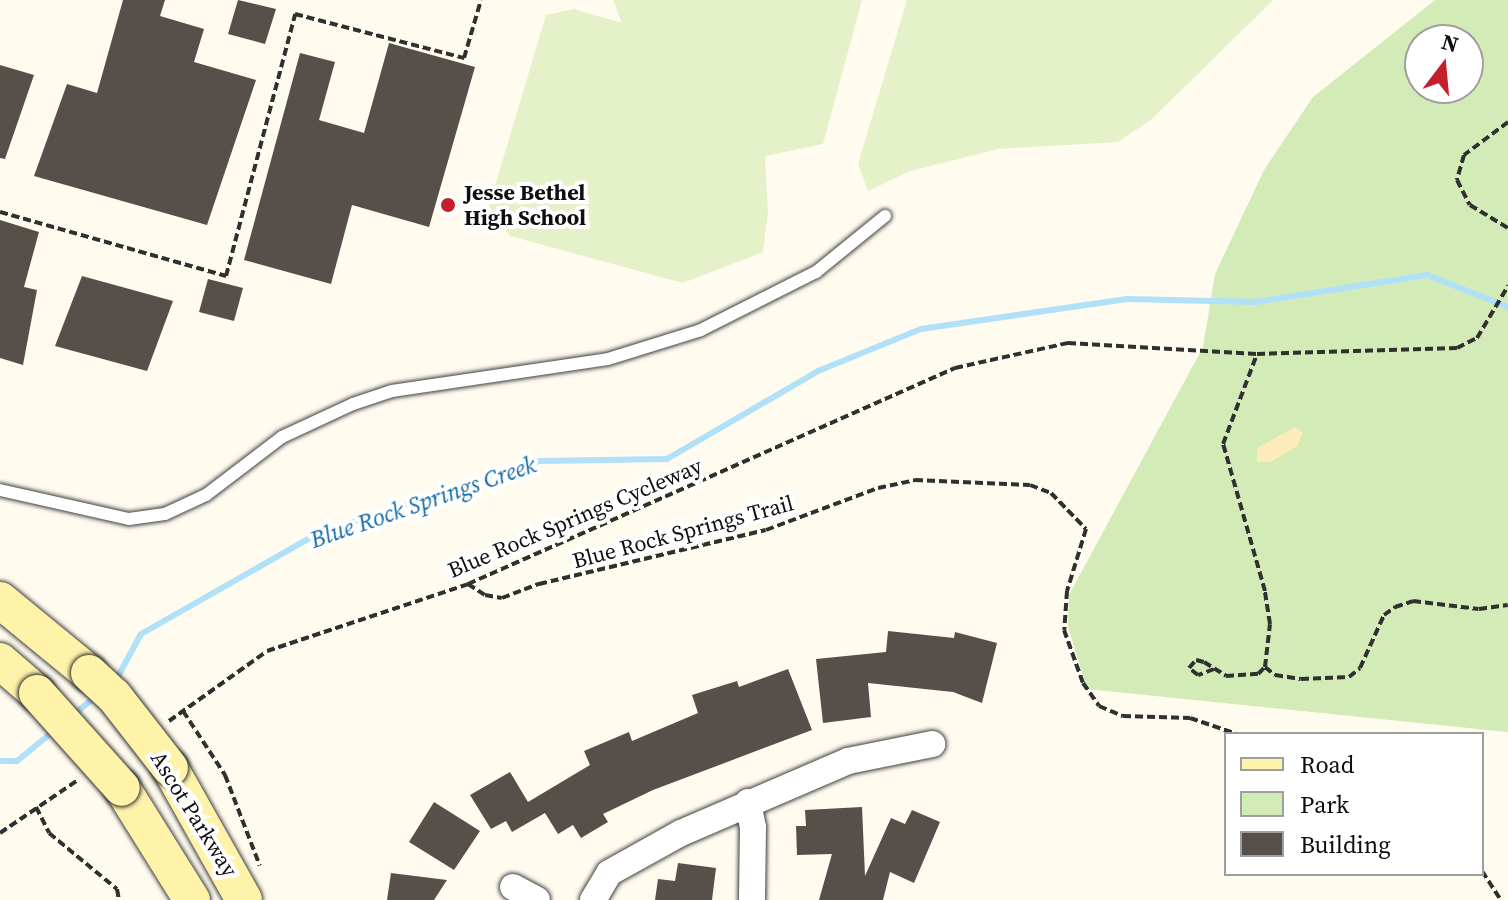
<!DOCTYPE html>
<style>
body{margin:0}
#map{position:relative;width:1508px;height:900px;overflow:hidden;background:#fffbef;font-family:"Source Serif 4",serif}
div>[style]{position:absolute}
.green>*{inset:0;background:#d3ebb7}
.sand>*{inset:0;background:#fdecb9}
.pitch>*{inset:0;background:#e5f2c9}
.stream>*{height:6px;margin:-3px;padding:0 3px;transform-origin:3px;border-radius:3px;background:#b1e0f9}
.building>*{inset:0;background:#574f4a}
.path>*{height:4px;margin-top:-2px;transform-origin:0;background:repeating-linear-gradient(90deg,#303030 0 8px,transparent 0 12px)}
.roads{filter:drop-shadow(0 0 2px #414141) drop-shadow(0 0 2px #414141)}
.service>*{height:12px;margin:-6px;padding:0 6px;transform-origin:6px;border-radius:6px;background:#fff}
.minor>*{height:26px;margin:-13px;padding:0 13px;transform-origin:13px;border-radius:13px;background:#fff}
.secondary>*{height:36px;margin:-18px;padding:0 18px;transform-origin:18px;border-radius:18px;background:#fff3aa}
.bridges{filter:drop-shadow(0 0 2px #303030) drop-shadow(0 0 2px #303030)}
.secondary-bridge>*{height:36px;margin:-18px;padding:0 18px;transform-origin:18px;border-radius:18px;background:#fff3aa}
.dots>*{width:22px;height:22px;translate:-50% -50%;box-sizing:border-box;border:4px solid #fff;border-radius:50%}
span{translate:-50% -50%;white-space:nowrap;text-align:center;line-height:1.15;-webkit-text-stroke:8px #fff;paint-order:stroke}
.poi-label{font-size:22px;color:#0e0e0e;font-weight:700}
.left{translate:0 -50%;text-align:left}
.street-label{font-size:22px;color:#0e0e0e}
.water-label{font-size:24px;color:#1269a5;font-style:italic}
.legend{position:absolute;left:1224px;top:732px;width:260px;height:144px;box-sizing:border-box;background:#fff;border:2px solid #9f9f9f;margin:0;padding:10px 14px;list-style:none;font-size:24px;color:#0e0e0e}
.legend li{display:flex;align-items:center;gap:16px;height:40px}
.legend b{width:40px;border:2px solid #9f9f9f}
.north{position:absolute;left:1404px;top:24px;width:80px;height:80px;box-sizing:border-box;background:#fff;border:2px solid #9f9f9f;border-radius:50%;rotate:16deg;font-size:22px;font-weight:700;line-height:32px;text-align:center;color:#0e0e0e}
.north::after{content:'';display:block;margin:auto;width:28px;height:36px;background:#c4202c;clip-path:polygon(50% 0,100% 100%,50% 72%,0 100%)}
</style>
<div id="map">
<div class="green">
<div style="clip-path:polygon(evenodd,1435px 0,1508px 0,1508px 732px,1087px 689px,1068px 627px,1069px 595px,1203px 347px,1215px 274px,1264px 170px,1313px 97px,1435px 0,1420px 40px,1468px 40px,1468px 88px,1420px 88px,1420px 40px)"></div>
</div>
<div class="sand">
<div style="clip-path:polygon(1295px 427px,1303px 433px,1297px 446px,1271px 462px,1257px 462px,1257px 448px)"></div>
</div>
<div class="pitch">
<div style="clip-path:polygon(613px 0,862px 0,823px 144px,765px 156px,768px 212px,763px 252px,683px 283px,510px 236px,489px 206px,546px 15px,574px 9px,622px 23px)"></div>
<div style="clip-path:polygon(907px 0,1273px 0,1152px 119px,1118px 142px,998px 149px,910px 171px,868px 191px,858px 164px)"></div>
</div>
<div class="stream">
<div style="left:116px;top:680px;width:52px;rotate:-61.5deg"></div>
<div style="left:141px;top:634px;width:202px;rotate:-29.6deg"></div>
<div style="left:317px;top:534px;width:234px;rotate:-18.2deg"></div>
<div style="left:539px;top:461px;width:128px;rotate:-0.9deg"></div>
<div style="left:667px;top:459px;width:175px;rotate:-30.2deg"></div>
<div style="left:818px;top:371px;width:111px;rotate:-22.2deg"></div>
<div style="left:921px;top:329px;width:208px;rotate:-8.3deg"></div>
<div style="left:1127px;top:299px;width:129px;rotate:1.3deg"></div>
<div style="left:1256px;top:302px;width:173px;rotate:-9deg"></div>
<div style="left:1427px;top:275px;width:87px;rotate:21.6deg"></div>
<div style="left:73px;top:715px;width:28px;rotate:-39deg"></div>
<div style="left:0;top:761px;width:17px"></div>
<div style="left:17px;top:761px;width:49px;rotate:-39.2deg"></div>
</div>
<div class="building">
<div style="clip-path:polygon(123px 0,165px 0,160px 16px,204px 29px,194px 62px,256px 80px,207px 225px,34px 176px,67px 84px,97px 93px)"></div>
<div style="clip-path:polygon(238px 0,276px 9px,265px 44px,228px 34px)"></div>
<div style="clip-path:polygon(389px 43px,475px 67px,429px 227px,352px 205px,331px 284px,244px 260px,300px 53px,335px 62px,319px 120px,364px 133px)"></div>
<div style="clip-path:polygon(0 65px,34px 75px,5px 159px,0 158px)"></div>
<div style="clip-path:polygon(0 220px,39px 232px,24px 287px,37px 290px,23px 365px,0 358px)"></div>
<div style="clip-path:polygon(82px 276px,173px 301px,147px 371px,55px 346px)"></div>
<div style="clip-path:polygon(208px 279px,243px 288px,234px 321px,199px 312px)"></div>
<div style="clip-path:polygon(888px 631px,954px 638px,955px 632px,997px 643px,982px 703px,953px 692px,868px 683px,871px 717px,823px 723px,816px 659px,886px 652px)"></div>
<div style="clip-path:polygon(788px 669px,812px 730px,653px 790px,603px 814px,608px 822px,581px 838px,573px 825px,558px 834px,545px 813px,512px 832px,506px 821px,491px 829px,470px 795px,510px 772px,528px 802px,590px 765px,584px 751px,629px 732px,632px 741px,698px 713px,692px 695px,737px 681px,739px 687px)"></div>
<div style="clip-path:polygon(434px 802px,480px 831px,454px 870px,409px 842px)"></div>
<div style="clip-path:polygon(862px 807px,865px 876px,891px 818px,905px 824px,912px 810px,940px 822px,914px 883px,890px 872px,883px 900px,819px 900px,832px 854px,797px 855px,796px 826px,806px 826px,805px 810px)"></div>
<div style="clip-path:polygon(678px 863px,716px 868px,712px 900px,655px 900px,658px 879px,675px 881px)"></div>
<div style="clip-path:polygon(391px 873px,447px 880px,434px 900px,387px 900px)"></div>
</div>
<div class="path">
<div style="left:1508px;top:122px;width:55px;rotate:143.1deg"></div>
<div style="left:1464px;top:155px;width:26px;rotate:106deg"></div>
<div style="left:1457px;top:180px;width:28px;rotate:63deg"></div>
<div style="left:1470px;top:205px;width:44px;rotate:31.2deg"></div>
<div style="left:0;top:212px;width:235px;rotate:15.8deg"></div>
<div style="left:226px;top:276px;width:271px;rotate:-75.2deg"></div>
<div style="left:295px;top:14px;width:175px;rotate:14.6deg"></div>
<div style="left:464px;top:58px;width:60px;rotate:-73.7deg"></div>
<div style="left:468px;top:584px;width:20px;rotate:33deg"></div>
<div style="left:485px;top:595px;width:17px;rotate:10deg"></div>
<div style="left:502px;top:598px;width:40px;rotate:-21deg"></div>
<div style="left:539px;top:584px;width:233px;rotate:-13.4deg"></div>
<div style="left:766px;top:530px;width:120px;rotate:-20.6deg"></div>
<div style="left:878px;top:488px;width:38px;rotate:-12deg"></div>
<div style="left:915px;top:480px;width:115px;rotate:2.5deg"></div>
<div style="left:1030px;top:485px;width:22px;rotate:21deg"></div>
<div style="left:1051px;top:493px;width:50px;rotate:45.8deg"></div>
<div style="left:1086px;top:529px;width:65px;rotate:107deg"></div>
<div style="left:1067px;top:591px;width:39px;rotate:94deg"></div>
<div style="left:1064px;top:630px;width:56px;rotate:70.3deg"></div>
<div style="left:1083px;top:683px;width:28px;rotate:55deg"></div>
<div style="left:1099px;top:706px;width:26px;rotate:23deg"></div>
<div style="left:1123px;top:716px;width:67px;rotate:1.7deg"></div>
<div style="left:1190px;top:718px;width:50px;rotate:18.8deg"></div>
<div style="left:1265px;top:667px;width:13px;rotate:39deg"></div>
<div style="left:1275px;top:675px;width:26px;rotate:9deg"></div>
<div style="left:1301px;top:679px;width:48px;rotate:-2.4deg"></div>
<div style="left:1349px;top:677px;width:14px;rotate:-39deg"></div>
<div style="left:1360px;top:668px;width:58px;rotate:-65.6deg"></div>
<div style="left:1384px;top:615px;width:14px;rotate:-36deg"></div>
<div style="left:1395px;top:607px;width:19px;rotate:-18deg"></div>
<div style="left:1413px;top:601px;width:66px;rotate:6.9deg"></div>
<div style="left:1479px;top:609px;width:29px;rotate:-8deg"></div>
<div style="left:1214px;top:669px;width:17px;rotate:159deg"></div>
<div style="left:1198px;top:675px;width:11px;rotate:-142deg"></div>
<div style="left:1189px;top:668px;width:11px;rotate:-49deg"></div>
<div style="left:1196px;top:660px;width:8px;rotate:14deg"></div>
<div style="left:1204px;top:662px;width:26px;rotate:32deg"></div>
<div style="left:1226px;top:676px;width:32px;rotate:-4deg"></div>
<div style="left:1258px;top:674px;width:10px;rotate:-45deg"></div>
<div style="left:1265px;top:667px;width:43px;rotate:-83.4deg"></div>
<div style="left:1270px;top:624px;width:33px;rotate:-99deg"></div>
<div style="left:1265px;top:591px;width:153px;rotate:-105.9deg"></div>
<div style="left:1223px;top:444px;width:96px;rotate:-69.3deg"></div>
<div style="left:1257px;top:354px;width:200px;rotate:-1.7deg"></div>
<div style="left:1457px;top:348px;width:22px;rotate:-27deg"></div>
<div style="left:1477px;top:338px;width:61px;rotate:-59.2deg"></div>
<div style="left:183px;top:711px;width:77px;rotate:56.7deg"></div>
<div style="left:225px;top:775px;width:97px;rotate:69deg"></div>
<div style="left:169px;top:721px;width:120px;rotate:-35.5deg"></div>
<div style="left:267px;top:651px;width:212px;rotate:-18.4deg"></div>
<div style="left:468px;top:584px;width:533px;rotate:-23.92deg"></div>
<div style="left:955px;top:368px;width:116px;rotate:-12.5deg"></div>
<div style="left:1068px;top:343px;width:189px;rotate:3.3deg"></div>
<div style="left:36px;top:807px;width:29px;rotate:63deg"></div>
<div style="left:49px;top:833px;width:88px;rotate:39.5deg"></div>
<div style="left:117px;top:889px;width:11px;rotate:80deg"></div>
<div style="left:0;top:833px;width:94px;rotate:-34.2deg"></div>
<div style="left:1482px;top:871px;width:35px;rotate:57deg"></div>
</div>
<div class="roads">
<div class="service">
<div style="left:0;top:490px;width:132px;rotate:12.7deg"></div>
<div style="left:129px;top:519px;width:36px;rotate:-8deg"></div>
<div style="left:165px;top:514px;width:45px;rotate:-24.9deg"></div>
<div style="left:206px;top:495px;width:96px;rotate:-37.3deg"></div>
<div style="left:282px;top:437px;width:78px;rotate:-24.9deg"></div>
<div style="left:353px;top:404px;width:41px;rotate:-18.4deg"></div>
<div style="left:392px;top:391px;width:218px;rotate:-8.4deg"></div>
<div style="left:608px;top:359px;width:97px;rotate:-17.3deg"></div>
<div style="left:701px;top:330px;width:129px;rotate:-26.8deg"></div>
<div style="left:816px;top:272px;width:89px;rotate:-39.1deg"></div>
</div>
<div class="minor">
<div style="left:748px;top:802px;width:25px;rotate:79deg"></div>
<div style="left:753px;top:827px;width:73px;rotate:90.8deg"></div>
<div style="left:513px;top:887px;width:27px;rotate:28deg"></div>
<div style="left:593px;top:900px;width:31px;rotate:-59deg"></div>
<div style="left:609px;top:873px;width:82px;rotate:-29.1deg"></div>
<div style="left:681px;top:833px;width:182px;rotate:-23.3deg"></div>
<div style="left:848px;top:761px;width:86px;rotate:-11.4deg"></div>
</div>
<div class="secondary">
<div style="left:0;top:600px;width:115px;rotate:39.4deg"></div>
<div style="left:0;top:661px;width:49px;rotate:40.9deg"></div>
<div style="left:170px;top:768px;width:151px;rotate:60.7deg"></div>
<div style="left:122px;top:788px;width:132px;rotate:58deg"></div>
</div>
</div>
<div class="bridges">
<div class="secondary-bridge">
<div style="left:89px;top:673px;width:34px;rotate:43deg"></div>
<div style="left:114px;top:696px;width:91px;rotate:52.1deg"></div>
<div style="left:37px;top:693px;width:127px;rotate:48.2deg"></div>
</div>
</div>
<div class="dots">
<div style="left:448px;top:205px;background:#c4202c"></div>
</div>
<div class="poi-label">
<span class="left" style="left:464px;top:205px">Jesse Bethel<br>High School</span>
</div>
<div class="street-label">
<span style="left:575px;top:518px;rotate:-23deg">Blue Rock Springs Cycleway</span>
<span style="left:683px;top:532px;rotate:-15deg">Blue Rock Springs Trail</span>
<span style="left:194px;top:814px;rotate:58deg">Ascot Parkway</span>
</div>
<div class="water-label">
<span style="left:423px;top:502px;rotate:-19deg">Blue Rock Springs Creek</span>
</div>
<ul class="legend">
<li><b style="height:10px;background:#fff3aa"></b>Road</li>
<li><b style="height:22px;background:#d3ebb7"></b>Park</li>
<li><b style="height:22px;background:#574f4a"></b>Building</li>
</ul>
<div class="north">N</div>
</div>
